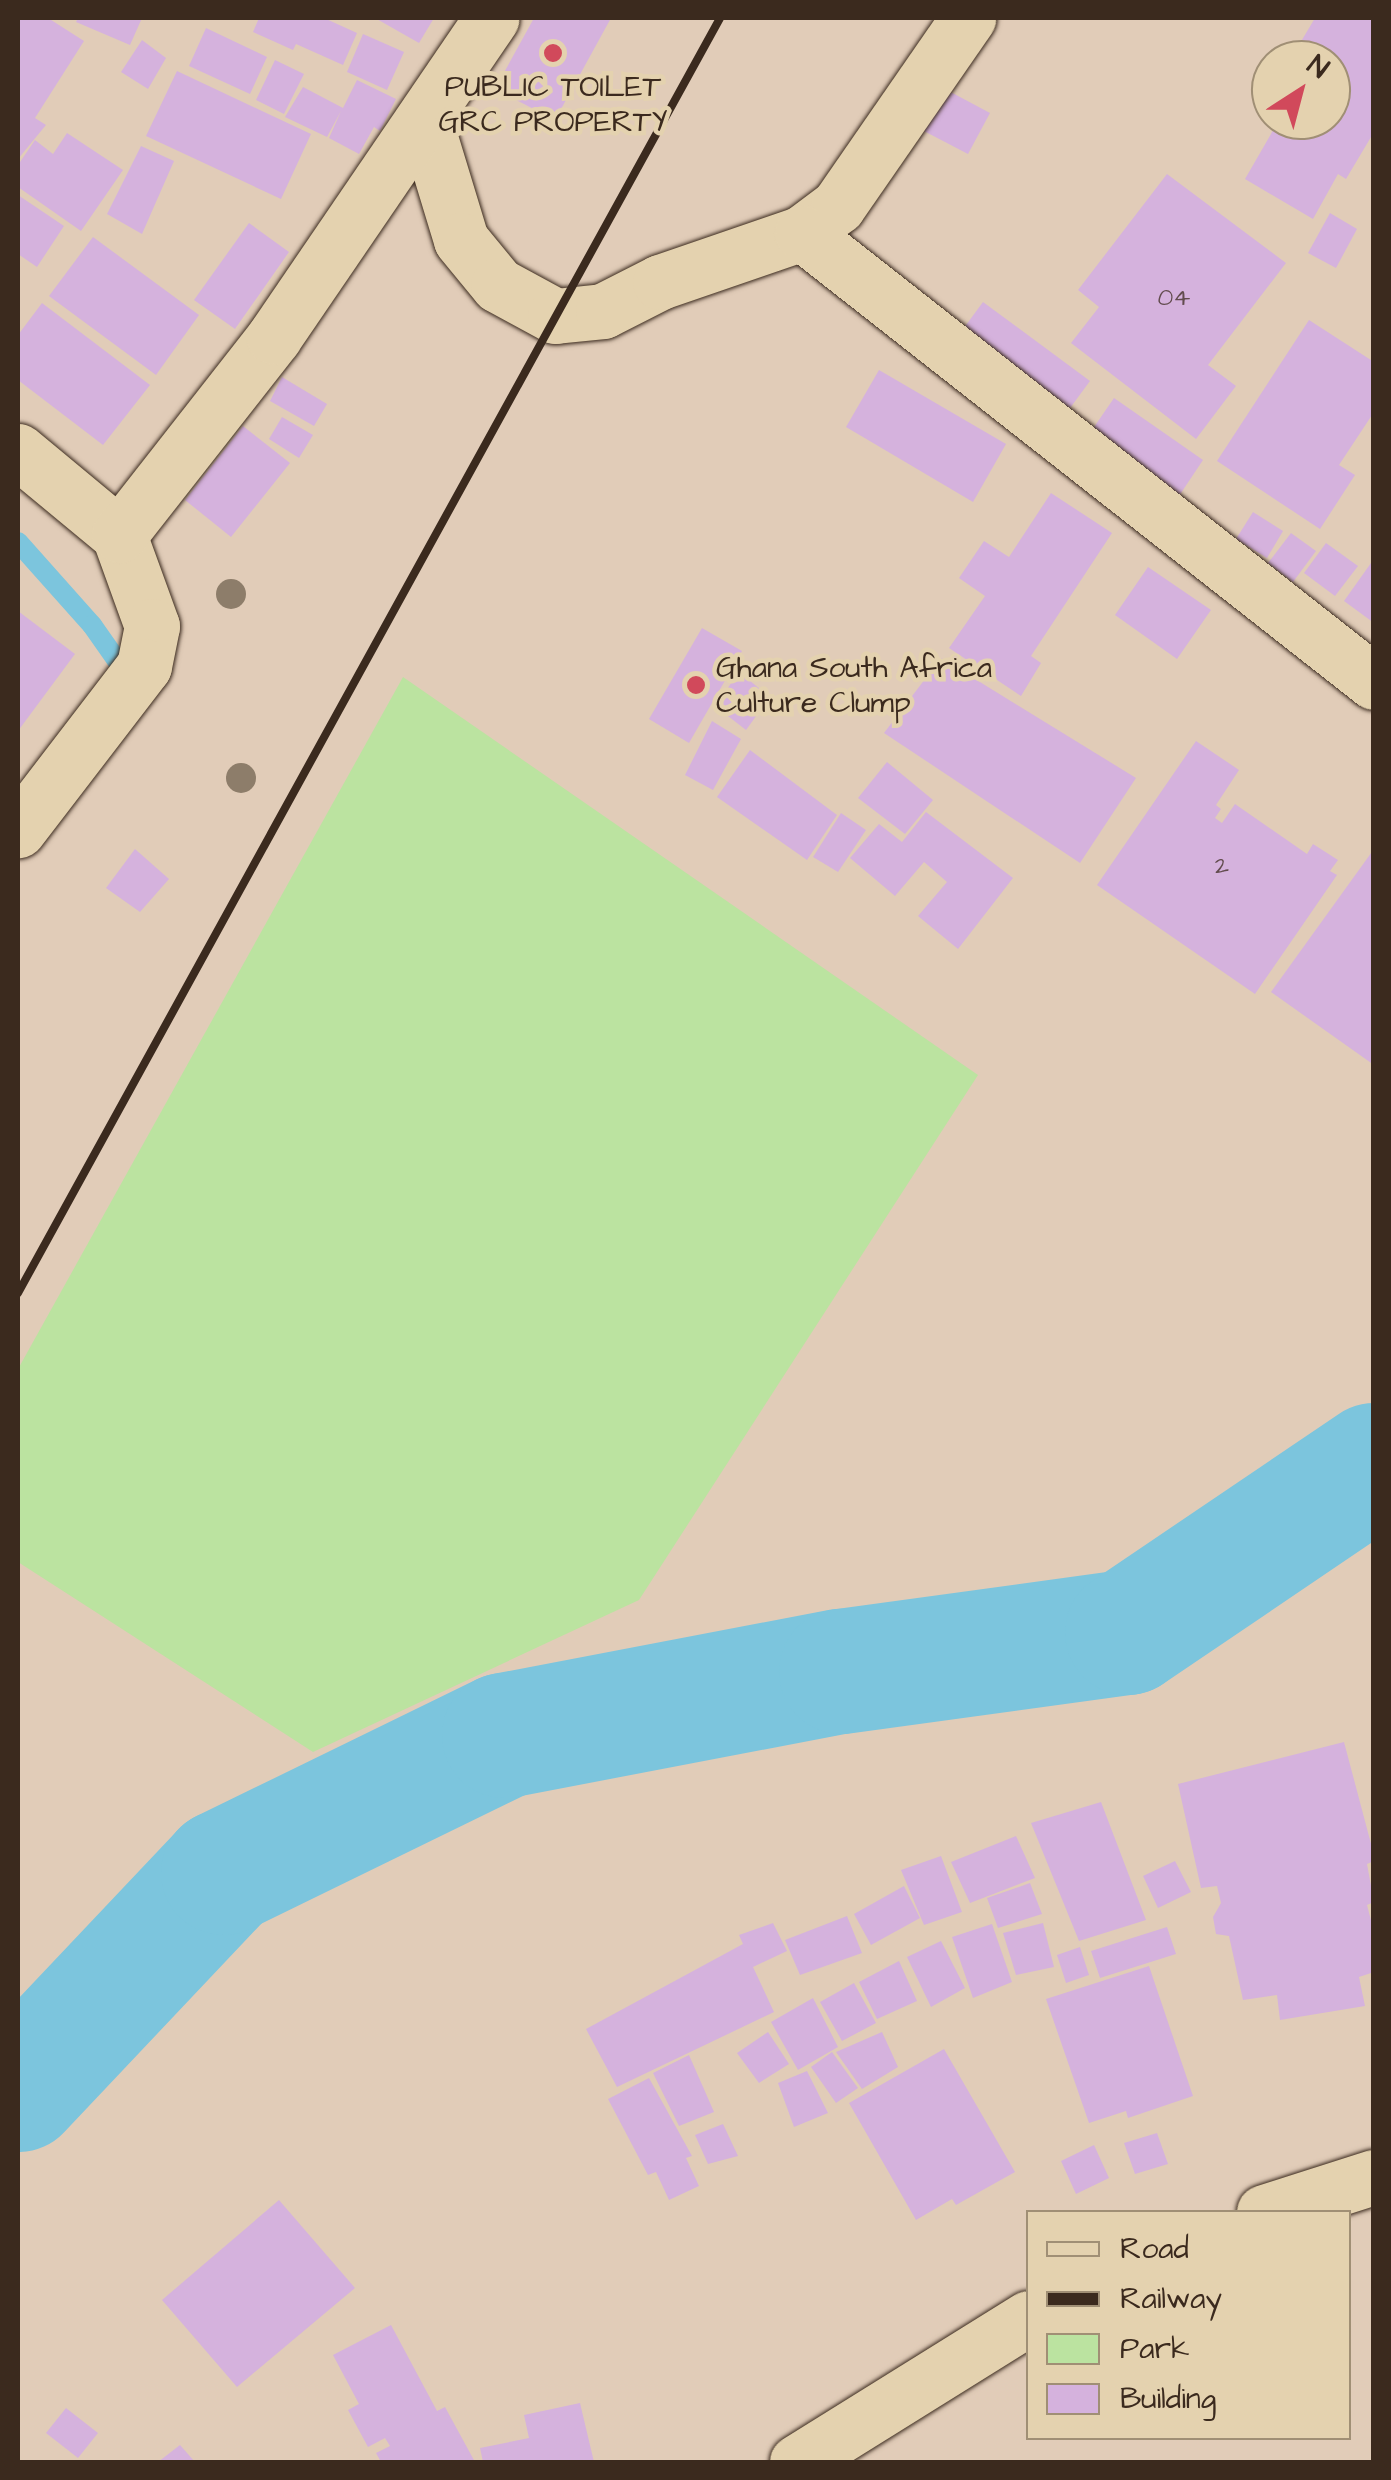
<!DOCTYPE html>
<style>
body{margin:0}
#map{position:relative;width:1391px;height:2480px;overflow:hidden;background:#e1ccb8;font-family:"Architects Daughter",sans-serif}
div>[style]{position:absolute}
.green>*{inset:0;background:#bbe3a0}
.stream>*{height:20px;margin:-10px;padding:0 10px;transform-origin:10px;border-radius:10px;background:#7cc5dd}
.river>*{height:125px;margin:-62.5px;padding:0 62.5px;transform-origin:62.5px;border-radius:62.5px;background:#7cc5dd}
.building>*{inset:0;background:#d5b2dd}
.roads{filter:drop-shadow(0 0 2px #3b2a1e) drop-shadow(0 0 2px #3b2a1e)}
.minor>*{height:55px;margin:-27.5px;padding:0 27.5px;transform-origin:27.5px;border-radius:27.5px;background:#e4d2af}
.rail>*{height:8px;margin:-4px;padding:0 4px;transform-origin:4px;border-radius:4px;background:#3b2a1e}
.trees>*{width:30px;height:30px;margin:-15px;border-radius:50%;background:#8d7d6a}
.dots>*{width:28px;height:28px;translate:-50% -50%;box-sizing:border-box;border:5px solid #e4d2af;border-radius:50%}
span{translate:-50% -50%;white-space:nowrap;text-align:center;line-height:1.15;-webkit-text-stroke:9px #e4d2af;paint-order:stroke}
.number-label{font-size:25px;color:#624c4e}
.number-label span{-webkit-text-stroke-width:0}
.poi-label{font-size:30px;color:#3b2a1e}
.left{translate:0 -50%;text-align:left}
.frame{position:absolute;inset:0;border:20px solid #3b2a1e;pointer-events:none}
.legend{position:absolute;left:1026px;top:2210px;width:325px;height:230px;box-sizing:border-box;background:#e4d2af;border:2px solid #a08f75;margin:0;padding:12px 18px;list-style:none;font-size:30px;color:#3b2a1e}
.legend li{display:flex;align-items:center;gap:20px;height:50px}
.legend b{width:50px;border:2px solid #a08f75}
.north{position:absolute;left:1251px;top:40px;width:100px;height:100px;box-sizing:border-box;background:#e4d2af;border:2px solid #a08f75;border-radius:50%;rotate:36deg;font-size:28px;font-weight:700;line-height:40px;text-align:center;color:#3b2a1e}
.north::after{content:'';display:block;margin:auto;width:35px;height:45px;background:#d1495b;clip-path:polygon(50% 0,100% 100%,50% 72%,0 100%)}
</style>
<div id="map">
<div class="green">
<div style="clip-path:polygon(403px 677px,978px 1075px,639px 1600px,313px 1752px,18px 1562px,18px 1369px)"></div>
</div>
<div class="stream">
<div style="left:18px;top:542px;width:111px;rotate:48.3deg"></div>
<div style="left:92px;top:625px;width:66px;rotate:54.9deg"></div>
</div>
<div class="river">
<div style="left:18px;top:2089px;width:299px;rotate:-46.6deg"></div>
<div style="left:223px;top:1872px;width:313px;rotate:-26deg"></div>
<div style="left:504px;top:1735px;width:343px;rotate:-10.8deg"></div>
<div style="left:841px;top:1671px;width:289px;rotate:-7.8deg"></div>
<div style="left:1127px;top:1632px;width:298px;rotate:-34.1deg"></div>
</div>
<div class="building">
<div style="clip-path:polygon(18px 18px,48px 18px,84px 41px,35px 118px,46px 125px,18px 159px)"></div>
<div style="clip-path:polygon(78px 18px,142px 18px,130px 45px,76px 22px)"></div>
<div style="clip-path:polygon(259px 18px,324px 18px,357px 33px,343px 65px,296px 44px,293px 50px,253px 32px)"></div>
<div style="clip-path:polygon(375px 18px,434px 18px,419px 43px)"></div>
<div style="clip-path:polygon(534px 18px,611px 18px,555px 120px,495px 89px)"></div>
<div style="clip-path:polygon(1315px 18px,1374px 18px,1374px 132px,1346px 179px,1338px 174px,1313px 219px,1245px 179px,1279px 120px,1331px 120px,1331px 60px,1290px 60px)"></div>
<div style="clip-path:polygon(206px 28px,267px 57px,250px 94px,189px 66px)"></div>
<div style="clip-path:polygon(363px 34px,404px 52px,387px 90px,347px 72px)"></div>
<div style="clip-path:polygon(142px 40px,166px 58px,148px 89px,121px 72px)"></div>
<div style="clip-path:polygon(275px 60px,304px 74px,284px 114px,256px 100px)"></div>
<div style="clip-path:polygon(177px 71px,311px 134px,281px 199px,146px 136px)"></div>
<div style="clip-path:polygon(357px 80px,396px 99px,380px 131px,374px 127px,359px 154px,329px 138px,341px 111px,327px 137px,285px 117px,303px 87px,343px 108px)"></div>
<div style="clip-path:polygon(945px 89px,990px 113px,968px 154px,922px 130px)"></div>
<div style="clip-path:polygon(67px 133px,123px 170px,81px 231px,18px 187px,18px 165px,35px 140px,53px 154px)"></div>
<div style="clip-path:polygon(141px 146px,174px 161px,142px 234px,107px 214px)"></div>
<div style="clip-path:polygon(1167px 174px,1286px 263px,1208px 365px,1236px 386px,1196px 439px,1071px 343px,1099px 307px,1078px 290px)"></div>
<div style="clip-path:polygon(18px 195px,64px 226px,37px 267px,18px 254px)"></div>
<div style="clip-path:polygon(1330px 213px,1357px 229px,1336px 268px,1308px 253px)"></div>
<div style="clip-path:polygon(249px 223px,289px 252px,235px 329px,194px 300px)"></div>
<div style="clip-path:polygon(93px 237px,199px 315px,156px 375px,49px 296px)"></div>
<div style="clip-path:polygon(983px 302px,1090px 381px,1059px 423px,952px 344px)"></div>
<div style="clip-path:polygon(42px 303px,150px 385px,103px 445px,18px 380px,18px 335px)"></div>
<div style="clip-path:polygon(1309px 320px,1374px 362px,1374px 412px,1339px 465px,1355px 475px,1320px 529px,1217px 461px)"></div>
<div style="clip-path:polygon(879px 370px,1006px 444px,973px 502px,846px 427px)"></div>
<div style="clip-path:polygon(282px 377px,327px 404px,314px 426px,270px 401px)"></div>
<div style="clip-path:polygon(1114px 398px,1203px 460px,1169px 511px,1079px 449px)"></div>
<div style="clip-path:polygon(282px 417px,313px 435px,299px 458px,269px 439px)"></div>
<div style="clip-path:polygon(243px 426px,290px 463px,231px 537px,185px 500px)"></div>
<div style="clip-path:polygon(1051px 493px,1112px 533px,1031px 656px,1041px 663px,1021px 696px,949px 648px,985px 596px,959px 578px,984px 541px,1009px 557px)"></div>
<div style="clip-path:polygon(1253px 512px,1283px 531px,1267px 558px,1236px 539px)"></div>
<div style="clip-path:polygon(1291px 533px,1316px 551px,1293px 582px,1268px 563px)"></div>
<div style="clip-path:polygon(1326px 543px,1358px 566px,1335px 596px,1304px 573px)"></div>
<div style="clip-path:polygon(1371px 563px,1374px 564px,1374px 623px,1344px 601px)"></div>
<div style="clip-path:polygon(1148px 567px,1211px 610px,1177px 659px,1115px 615px)"></div>
<div style="clip-path:polygon(18px 611px,75px 654px,18px 731px)"></div>
<div style="clip-path:polygon(702px 628px,742px 651px,689px 743px,649px 719px)"></div>
<div style="clip-path:polygon(941px 658px,1136px 778px,1080px 863px,884px 733px)"></div>
<div style="clip-path:polygon(739px 672px,770px 697px,746px 730px,715px 706px)"></div>
<div style="clip-path:polygon(712px 721px,741px 739px,713px 790px,685px 775px)"></div>
<div style="clip-path:polygon(1196px 741px,1239px 770px,1216px 805px,1221px 809px,1215px 818px,1222px 823px,1235px 804px,1307px 854px,1313px 844px,1338px 860px,1330px 871px,1337px 875px,1255px 994px,1097px 885px)"></div>
<div style="clip-path:polygon(750px 750px,837px 815px,807px 860px,717px 797px)"></div>
<div style="clip-path:polygon(887px 762px,933px 800px,905px 834px,858px 798px)"></div>
<div style="clip-path:polygon(926px 812px,1013px 878px,958px 949px,918px 916px,947px 882px,924px 862px,895px 896px,850px 858px,879px 824px,902px 842px)"></div>
<div style="clip-path:polygon(841px 813px,866px 830px,838px 872px,813px 857px)"></div>
<div style="clip-path:polygon(135px 849px,169px 879px,140px 912px,106px 888px)"></div>
<div style="clip-path:polygon(1374px 849px,1374px 1065px,1271px 992px)"></div>
<div style="clip-path:polygon(1344px 1742px,1374px 1855px,1374px 1861px,1367px 1864px,1374px 1902px,1367px 1905px,1374px 1932px,1374px 1972px,1359px 1977px,1365px 2006px,1280px 2020px,1277px 1995px,1243px 2000px,1229px 1936px,1216px 1934px,1213px 1917px,1221px 1903px,1217px 1886px,1201px 1888px,1178px 1784px)"></div>
<div style="clip-path:polygon(1101px 1802px,1146px 1920px,1079px 1941px,1031px 1823px)"></div>
<div style="clip-path:polygon(1016px 1836px,1035px 1878px,970px 1903px,951px 1862px)"></div>
<div style="clip-path:polygon(941px 1856px,962px 1912px,924px 1925px,901px 1870px)"></div>
<div style="clip-path:polygon(1175px 1861px,1191px 1892px,1158px 1908px,1143px 1876px)"></div>
<div style="clip-path:polygon(1030px 1883px,1042px 1914px,998px 1928px,987px 1898px)"></div>
<div style="clip-path:polygon(904px 1886px,920px 1918px,871px 1945px,854px 1914px)"></div>
<div style="clip-path:polygon(847px 1916px,862px 1953px,800px 1975px,785px 1940px)"></div>
<div style="clip-path:polygon(773px 1923px,787px 1951px,753px 1967px,774px 2012px,617px 2087px,586px 2029px,743px 1944px,739px 1935px)"></div>
<div style="clip-path:polygon(1043px 1923px,1054px 1967px,1016px 1975px,1003px 1933px)"></div>
<div style="clip-path:polygon(992px 1924px,1012px 1982px,973px 1998px,952px 1937px)"></div>
<div style="clip-path:polygon(1167px 1927px,1176px 1954px,1100px 1978px,1091px 1951px)"></div>
<div style="clip-path:polygon(941px 1941px,965px 1988px,931px 2007px,907px 1957px)"></div>
<div style="clip-path:polygon(1080px 1947px,1089px 1975px,1066px 1983px,1057px 1955px)"></div>
<div style="clip-path:polygon(899px 1961px,917px 2001px,877px 2019px,859px 1982px)"></div>
<div style="clip-path:polygon(1149px 1966px,1193px 2096px,1128px 2118px,1126px 2111px,1089px 2123px,1046px 1999px)"></div>
<div style="clip-path:polygon(854px 1983px,876px 2023px,842px 2041px,820px 2002px)"></div>
<div style="clip-path:polygon(813px 1998px,838px 2047px,798px 2070px,771px 2022px)"></div>
<div style="clip-path:polygon(768px 2032px,789px 2064px,759px 2083px,737px 2053px)"></div>
<div style="clip-path:polygon(882px 2032px,898px 2067px,862px 2089px,836px 2052px)"></div>
<div style="clip-path:polygon(944px 2049px,1015px 2172px,956px 2205px,952px 2199px,916px 2220px,849px 2103px)"></div>
<div style="clip-path:polygon(832px 2052px,858px 2088px,836px 2103px,811px 2067px)"></div>
<div style="clip-path:polygon(689px 2055px,714px 2112px,679px 2126px,653px 2073px)"></div>
<div style="clip-path:polygon(807px 2071px,828px 2113px,794px 2127px,778px 2083px)"></div>
<div style="clip-path:polygon(649px 2078px,692px 2156px,686px 2158px,699px 2186px,669px 2200px,656px 2172px,648px 2175px,608px 2099px)"></div>
<div style="clip-path:polygon(723px 2124px,738px 2156px,708px 2164px,695px 2135px)"></div>
<div style="clip-path:polygon(1157px 2133px,1168px 2164px,1135px 2174px,1124px 2143px)"></div>
<div style="clip-path:polygon(1094px 2145px,1109px 2178px,1076px 2194px,1061px 2161px)"></div>
<div style="clip-path:polygon(279px 2200px,355px 2288px,237px 2387px,162px 2300px)"></div>
<div style="clip-path:polygon(391px 2325px,437px 2411px,445px 2407px,475px 2462px,381px 2462px,376px 2453px,390px 2446px,385px 2438px,368px 2447px,348px 2410px,359px 2404px,333px 2355px)"></div>
<div style="clip-path:polygon(580px 2403px,594px 2462px,483px 2462px,480px 2448px,529px 2438px,524px 2415px)"></div>
<div style="clip-path:polygon(66px 2408px,98px 2433px,78px 2458px,46px 2433px)"></div>
<div style="clip-path:polygon(180px 2445px,195px 2462px,158px 2462px)"></div>
</div>
<div class="roads">
<div class="minor">
<div style="left:424px;top:118px;width:127px;rotate:73.1deg"></div>
<div style="left:461px;top:240px;width:58px;rotate:50.6deg"></div>
<div style="left:498px;top:285px;width:65px;rotate:28.5deg"></div>
<div style="left:555px;top:316px;width:48px;rotate:-5.9deg"></div>
<div style="left:603px;top:311px;width:64px;rotate:-27deg"></div>
<div style="left:660px;top:282px;width:150px;rotate:-19deg"></div>
<div style="left:802px;top:233px;width:45px;rotate:-36.9deg"></div>
<div style="left:838px;top:206px;width:229px;rotate:-55.3deg"></div>
<div style="left:802px;top:233px;width:727px;rotate:38.13deg"></div>
<div style="left:18px;top:451px;width:131px;rotate:39.7deg"></div>
<div style="left:119px;top:535px;width:97px;rotate:70.1deg"></div>
<div style="left:152px;top:626px;width:41px;rotate:101.3deg"></div>
<div style="left:144px;top:666px;width:207px;rotate:127.5deg"></div>
<div style="left:119px;top:535px;width:251px;rotate:-51.9deg"></div>
<div style="left:274px;top:337px;width:386px;rotate:-55.7deg"></div>
<div style="left:1264px;top:2212px;width:115px;rotate:-17.7deg"></div>
<div style="left:797px;top:2462px;width:272px;rotate:-31.9deg"></div>
</div>
</div>
<div class="rail">
<div style="left:18px;top:1293px;width:1455px;rotate:-61.16deg"></div>
</div>
<div class="trees">
<div style="left:231px;top:594px"></div>
<div style="left:241px;top:778px"></div>
</div>
<div class="dots">
<div style="left:553px;top:53px;background:#d1495b"></div>
<div style="left:696px;top:685px;background:#d1495b"></div>
</div>
<div class="number-label">
<span style="left:1174px;top:298px">04</span>
<span style="left:1222px;top:866px">2</span>
</div>
<div class="poi-label">
<span style="left:553px;top:104px">PUBLIC TOILET<br>GRC PROPERTY</span>
<span class="left" style="left:716px;top:685px">Ghana South Africa<br>Culture Clump</span>
</div>
<div class="frame"></div>
<ul class="legend">
<li><b style="height:12px;background:#e4d2af"></b>Road</li>
<li><b style="height:12px;background:#3b2a1e"></b>Railway</li>
<li><b style="height:28px;background:#bbe3a0"></b>Park</li>
<li><b style="height:28px;background:#d5b2dd"></b>Building</li>
</ul>
<div class="north">N</div>
</div>
